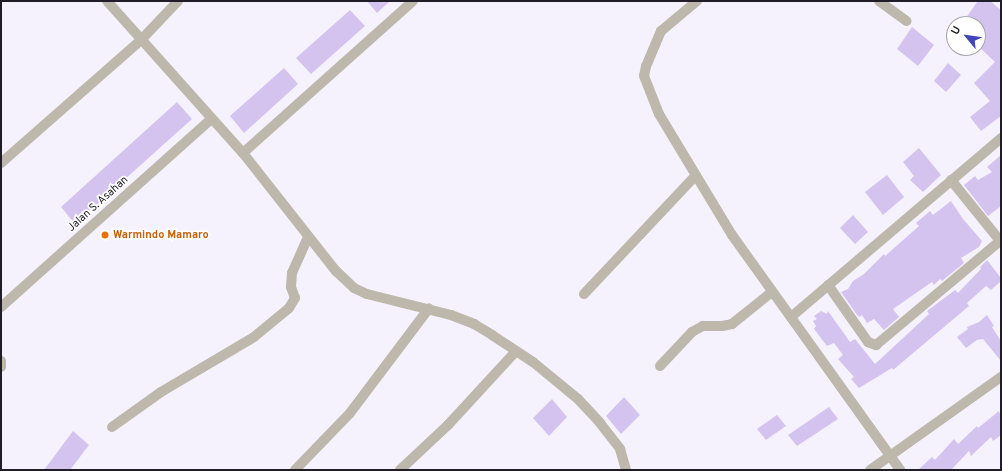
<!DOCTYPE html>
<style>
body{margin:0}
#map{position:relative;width:1002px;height:471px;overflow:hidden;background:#f5f2fe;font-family:Overpass,sans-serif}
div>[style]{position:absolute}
.building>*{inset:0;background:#d5c3ef}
.minor>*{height:10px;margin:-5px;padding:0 5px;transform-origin:5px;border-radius:5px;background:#bdb8ab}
.dots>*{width:11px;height:11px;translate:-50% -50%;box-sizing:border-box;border:2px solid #fff;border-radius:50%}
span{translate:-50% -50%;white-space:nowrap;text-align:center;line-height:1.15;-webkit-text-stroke:3.5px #fff;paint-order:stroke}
.street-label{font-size:11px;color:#201d28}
.food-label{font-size:11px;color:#c56008;font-weight:700}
.left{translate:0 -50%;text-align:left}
.frame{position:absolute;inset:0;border:2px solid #201d28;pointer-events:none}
.north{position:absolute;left:946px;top:16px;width:40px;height:40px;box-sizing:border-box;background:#fff;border:1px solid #a6a5a9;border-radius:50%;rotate:299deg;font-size:11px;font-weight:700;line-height:16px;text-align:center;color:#201d28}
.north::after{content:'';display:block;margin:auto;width:14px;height:18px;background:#4045b9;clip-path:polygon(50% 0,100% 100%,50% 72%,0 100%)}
</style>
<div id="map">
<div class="building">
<div style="clip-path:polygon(367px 1px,390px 1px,377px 13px)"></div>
<div style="clip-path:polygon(978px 1px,990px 1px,1001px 10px,1001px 116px,981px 131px,970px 117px,990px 101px,974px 83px,995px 62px,978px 46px,978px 24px,971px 24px,965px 19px)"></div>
<div style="clip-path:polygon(350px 10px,365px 26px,311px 74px,296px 58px)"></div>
<div style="clip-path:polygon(912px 27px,934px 45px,918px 66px,897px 49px)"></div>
<div style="clip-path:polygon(948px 63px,961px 75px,946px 92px,934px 81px)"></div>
<div style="clip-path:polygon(284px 68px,298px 84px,244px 133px,230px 116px)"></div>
<div style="clip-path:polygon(177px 102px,192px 119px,75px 224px,61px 207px)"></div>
<div style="clip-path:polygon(919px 148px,941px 175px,923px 192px,910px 180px,914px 176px,903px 162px)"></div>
<div style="clip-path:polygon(1001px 155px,1001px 206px,988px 216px,964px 185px,975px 176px,978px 180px,992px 172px,987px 167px)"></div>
<div style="clip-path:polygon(887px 175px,904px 197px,883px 215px,865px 192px)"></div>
<div style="clip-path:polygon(951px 201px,963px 219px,982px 241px,979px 247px,961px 258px,964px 263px,942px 281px,940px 279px,934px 285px,932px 282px,893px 309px,899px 317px,884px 330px,874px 319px,867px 323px,862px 315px,859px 317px,857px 315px,841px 292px,848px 289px,853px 281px,864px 274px,884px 254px,885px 256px,919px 226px,916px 223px,930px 211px,933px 215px)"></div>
<div style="clip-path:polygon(853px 215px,868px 232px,855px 244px,840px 228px)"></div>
<div style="clip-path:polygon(987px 260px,1001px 278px,1001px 281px,991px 290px,986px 286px,967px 303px,969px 306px,893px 370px,892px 368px,859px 388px,851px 379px,854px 377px,838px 359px,843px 355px,834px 343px,827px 346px,814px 329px,816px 326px,813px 321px,817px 319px,814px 316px,821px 311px,827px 314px,828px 311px,850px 342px,855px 339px,875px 364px,929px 314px,927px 311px,955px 290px,958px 293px,981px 269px,980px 267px)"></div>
<div style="clip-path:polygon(987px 315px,994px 326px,992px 327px,1001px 341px,1001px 361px,983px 339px,977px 340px,966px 348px,957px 337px,968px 329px,967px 327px,979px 322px)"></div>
<div style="clip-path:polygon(624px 397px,640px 415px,621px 434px,606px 416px)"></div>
<div style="clip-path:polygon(552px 399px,567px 417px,549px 436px,533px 418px)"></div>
<div style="clip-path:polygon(829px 407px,838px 419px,797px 446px,788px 435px)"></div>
<div style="clip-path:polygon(999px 411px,1001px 417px,1001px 435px,993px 441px,991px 437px,971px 456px,969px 451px,951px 470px,918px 470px,932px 457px,935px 460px,954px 439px,958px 444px,977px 426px,978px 428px)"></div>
<div style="clip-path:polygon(777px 415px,786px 426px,766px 440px,757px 429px)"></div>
<div style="clip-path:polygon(73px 431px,89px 445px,70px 470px,44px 470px)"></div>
</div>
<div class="minor">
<div style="left:107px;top:1px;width:204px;rotate:48.2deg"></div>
<div style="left:243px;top:153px;width:150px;rotate:51.8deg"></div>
<div style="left:336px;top:271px;width:25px;rotate:43deg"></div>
<div style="left:354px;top:288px;width:14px;rotate:25deg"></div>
<div style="left:367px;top:294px;width:87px;rotate:14deg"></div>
<div style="left:451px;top:315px;width:25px;rotate:21deg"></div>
<div style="left:474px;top:324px;width:21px;rotate:31deg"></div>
<div style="left:492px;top:335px;width:49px;rotate:33.4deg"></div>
<div style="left:533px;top:362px;width:58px;rotate:39.4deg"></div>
<div style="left:578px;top:399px;width:33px;rotate:47deg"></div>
<div style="left:600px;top:423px;width:33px;rotate:52deg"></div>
<div style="left:620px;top:449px;width:22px;rotate:74deg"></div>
<div style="left:697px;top:1px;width:47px;rotate:140.2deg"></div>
<div style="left:661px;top:31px;width:38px;rotate:113deg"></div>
<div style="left:646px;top:66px;width:10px;rotate:101deg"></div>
<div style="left:644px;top:76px;width:41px;rotate:68.5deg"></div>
<div style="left:659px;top:114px;width:141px;rotate:58.9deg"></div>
<div style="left:732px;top:235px;width:289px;rotate:54.4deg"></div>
<div style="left:879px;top:1px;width:34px;rotate:36deg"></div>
<div style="left:243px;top:153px;width:228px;rotate:-41.8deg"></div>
<div style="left:1px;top:163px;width:186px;rotate:-41.3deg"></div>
<div style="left:141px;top:40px;width:54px;rotate:-46.5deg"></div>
<div style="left:951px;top:180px;width:80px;rotate:51.1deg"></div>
<div style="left:828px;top:285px;width:70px;rotate:54.9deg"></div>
<div style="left:868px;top:342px;width:9px;rotate:21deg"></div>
<div style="left:876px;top:345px;width:162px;rotate:-40deg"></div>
<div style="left:584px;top:294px;width:163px;rotate:-46.7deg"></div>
<div style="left:1px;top:307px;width:282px;rotate:-41.8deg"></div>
<div style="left:791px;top:317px;width:276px;rotate:-40.4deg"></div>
<div style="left:1px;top:361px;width:6px;rotate:90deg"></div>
<div style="left:660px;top:366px;width:47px;rotate:-46.7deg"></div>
<div style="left:692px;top:332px;width:13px;rotate:-29deg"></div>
<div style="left:703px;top:326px;width:19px"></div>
<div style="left:722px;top:326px;width:10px;rotate:-11deg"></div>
<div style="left:732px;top:324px;width:51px;rotate:-38.7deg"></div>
<div style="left:112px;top:427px;width:60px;rotate:-35.5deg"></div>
<div style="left:161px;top:392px;width:108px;rotate:-30.6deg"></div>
<div style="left:254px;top:337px;width:45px;rotate:-39.6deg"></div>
<div style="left:289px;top:308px;width:12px;rotate:-59deg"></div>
<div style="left:295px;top:298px;width:12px;rotate:-110deg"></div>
<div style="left:291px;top:287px;width:14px;rotate:-86deg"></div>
<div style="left:292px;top:273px;width:39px;rotate:-66deg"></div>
<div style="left:295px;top:470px;width:79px;rotate:-46deg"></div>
<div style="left:350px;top:413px;width:131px;rotate:-53deg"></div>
<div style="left:400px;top:470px;width:66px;rotate:-43.2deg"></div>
<div style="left:448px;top:425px;width:100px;rotate:-47.4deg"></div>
<div style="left:870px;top:470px;width:161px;rotate:-35.4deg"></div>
</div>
<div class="dots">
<div style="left:105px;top:235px;background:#e8710a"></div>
</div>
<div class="street-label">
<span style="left:98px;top:204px;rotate:-42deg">Jalan S. Asahan</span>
</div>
<div class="food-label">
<span class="left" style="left:113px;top:235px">Warmindo Mamaro</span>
</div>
<div class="frame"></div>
<div class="north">U</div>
</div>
